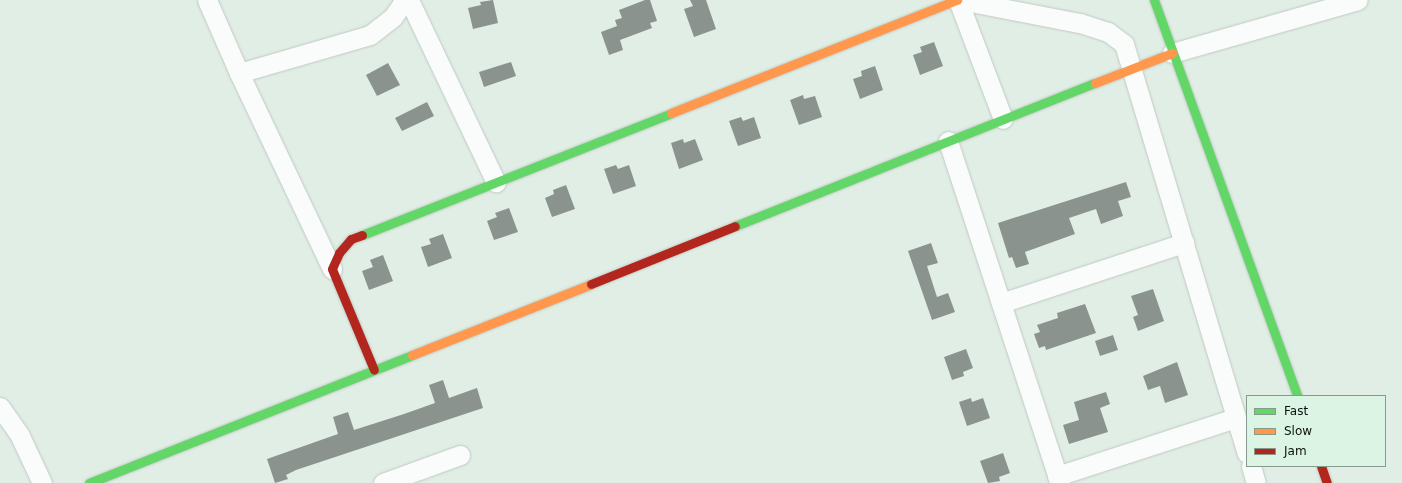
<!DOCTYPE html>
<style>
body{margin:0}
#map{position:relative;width:1402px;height:483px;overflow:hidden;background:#e1eee5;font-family:"DejaVu Sans",sans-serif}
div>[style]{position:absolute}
.building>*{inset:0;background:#8a938d}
.roads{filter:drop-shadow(0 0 1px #bfc9c2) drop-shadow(0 0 1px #bfc9c2)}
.street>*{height:19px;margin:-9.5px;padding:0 9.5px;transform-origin:9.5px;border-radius:9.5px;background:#fafcfb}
.fast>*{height:9px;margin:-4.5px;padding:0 4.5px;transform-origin:4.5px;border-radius:4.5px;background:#63d668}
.slow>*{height:9px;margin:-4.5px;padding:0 4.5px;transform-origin:4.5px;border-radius:4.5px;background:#ff974d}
.jam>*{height:9px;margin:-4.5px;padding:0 4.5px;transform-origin:4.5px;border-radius:4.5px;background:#b3261e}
span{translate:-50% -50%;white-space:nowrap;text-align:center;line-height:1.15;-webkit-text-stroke:4px #dbf4e4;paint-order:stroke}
.legend{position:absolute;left:1246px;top:395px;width:140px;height:72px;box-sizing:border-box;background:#dbf4e4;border:1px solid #879a8e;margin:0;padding:5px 7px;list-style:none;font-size:12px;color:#0a120d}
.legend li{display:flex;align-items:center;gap:8px;height:20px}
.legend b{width:20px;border:1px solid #879a8e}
</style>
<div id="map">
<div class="building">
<div style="clip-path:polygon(493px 0,498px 23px,473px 29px,468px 8px,481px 5px,480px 2px)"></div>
<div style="clip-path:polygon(645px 0,650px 0,657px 21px,650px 23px,652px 28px,620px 40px,623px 50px,609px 55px,601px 32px,617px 26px,615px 20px,622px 18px,619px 10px)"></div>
<div style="clip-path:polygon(690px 0,706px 0,716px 29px,694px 37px,684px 9px,693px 6px)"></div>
<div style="clip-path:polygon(934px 42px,943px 66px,920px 75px,913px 55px,922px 52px,920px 47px)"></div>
<div style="clip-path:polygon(511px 62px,516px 76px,484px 87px,479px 72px)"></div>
<div style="clip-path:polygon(388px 63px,400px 85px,377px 96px,366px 75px)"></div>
<div style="clip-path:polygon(875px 66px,883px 90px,860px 99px,853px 79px,862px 76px,861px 71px)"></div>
<div style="clip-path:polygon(803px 95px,804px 99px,815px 96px,822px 117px,799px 125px,790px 100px)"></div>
<div style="clip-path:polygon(427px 102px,434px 116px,402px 131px,395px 118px)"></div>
<div style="clip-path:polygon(741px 117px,743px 121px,754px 117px,761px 138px,738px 146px,729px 121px)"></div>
<div style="clip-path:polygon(683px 139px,684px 143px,695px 139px,703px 160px,679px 169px,671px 143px)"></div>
<div style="clip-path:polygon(616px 165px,618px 169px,629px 165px,636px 186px,613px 194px,604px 169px)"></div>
<div style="clip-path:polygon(1126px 182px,1131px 197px,1118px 201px,1123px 216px,1101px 224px,1096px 209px,1069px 218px,1075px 234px,1025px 252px,1029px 264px,1016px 268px,1012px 257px,1009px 258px,998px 223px)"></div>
<div style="clip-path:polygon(566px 185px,575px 209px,552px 217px,545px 198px,554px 194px,553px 190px)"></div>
<div style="clip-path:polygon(509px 208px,518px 232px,494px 240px,487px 221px,497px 217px,495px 213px)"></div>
<div style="clip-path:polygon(443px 234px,452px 258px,428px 267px,421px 247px,431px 244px,429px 239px)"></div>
<div style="clip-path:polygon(931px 243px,938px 263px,927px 266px,937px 297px,948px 293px,955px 312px,932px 320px,908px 251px)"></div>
<div style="clip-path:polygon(383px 255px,393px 281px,369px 290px,362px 271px,373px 267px,370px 260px)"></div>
<div style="clip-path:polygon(1153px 289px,1164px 321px,1138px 331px,1133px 317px,1138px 315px,1131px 296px)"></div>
<div style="clip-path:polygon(1085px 304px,1096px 333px,1046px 350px,1045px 346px,1039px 348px,1034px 334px,1040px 332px,1037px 325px,1058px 318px,1057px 313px)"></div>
<div style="clip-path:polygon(1113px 335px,1118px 350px,1100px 356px,1095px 341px)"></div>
<div style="clip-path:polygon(966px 349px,973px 368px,963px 372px,964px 376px,952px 380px,944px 357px)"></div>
<div style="clip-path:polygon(1177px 362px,1188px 395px,1165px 403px,1160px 386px,1148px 390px,1143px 376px)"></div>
<div style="clip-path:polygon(443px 380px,449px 398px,477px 388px,483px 408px,296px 470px,286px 475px,288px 479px,275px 483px,267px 459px,338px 434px,333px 417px,348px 412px,354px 430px,404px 414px,435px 403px,429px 385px)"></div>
<div style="clip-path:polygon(1106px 392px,1110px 404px,1100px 408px,1108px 432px,1069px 444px,1063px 425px,1079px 420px,1074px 402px)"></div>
<div style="clip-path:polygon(971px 398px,972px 402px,983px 398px,990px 418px,967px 426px,959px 402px)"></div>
<div style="clip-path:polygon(1003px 453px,1010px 473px,999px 477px,1000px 481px,988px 483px,980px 461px)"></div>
</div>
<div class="roads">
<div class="street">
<div style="left:207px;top:0;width:80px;rotate:66.3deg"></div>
<div style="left:239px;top:73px;width:217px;rotate:64.6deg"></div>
<div style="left:409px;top:0;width:202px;rotate:64.5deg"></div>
<div style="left:958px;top:0;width:127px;rotate:69.3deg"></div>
<div style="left:960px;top:0;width:122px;rotate:10.9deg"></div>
<div style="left:1080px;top:23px;width:29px;rotate:18deg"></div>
<div style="left:1108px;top:32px;width:20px;rotate:37deg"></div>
<div style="left:1124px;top:44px;width:427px;rotate:73.3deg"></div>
<div style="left:1172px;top:53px;width:193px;rotate:-15.9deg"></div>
<div style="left:239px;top:73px;width:136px;rotate:-16.2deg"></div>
<div style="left:370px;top:35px;width:29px;rotate:-38deg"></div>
<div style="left:393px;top:17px;width:21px;rotate:-55deg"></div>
<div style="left:948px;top:141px;width:360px;rotate:71.9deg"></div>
<div style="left:1001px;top:303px;width:193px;rotate:-18.2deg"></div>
<div style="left:0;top:407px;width:35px;rotate:55deg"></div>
<div style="left:20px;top:436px;width:52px;rotate:64.9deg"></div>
<div style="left:1251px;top:466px;width:18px;rotate:74deg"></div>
<div style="left:1057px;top:476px;width:188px;rotate:-18deg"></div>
<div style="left:383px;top:483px;width:82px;rotate:-20deg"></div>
</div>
<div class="fast">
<div style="left:1154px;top:0;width:421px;rotate:70.1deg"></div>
<div style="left:735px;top:226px;width:387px;rotate:-21.7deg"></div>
<div style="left:362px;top:235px;width:332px;rotate:-21.5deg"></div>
<div style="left:89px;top:483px;width:347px;rotate:-21.6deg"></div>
</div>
<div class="slow">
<div style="left:1095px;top:83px;width:83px;rotate:-21.3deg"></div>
<div style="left:671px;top:113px;width:308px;rotate:-21.6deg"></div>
<div style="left:412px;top:355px;width:193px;rotate:-21.6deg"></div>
</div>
<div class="jam">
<div style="left:362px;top:235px;width:12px;rotate:160deg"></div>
<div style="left:351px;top:239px;width:18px;rotate:131deg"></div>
<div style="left:339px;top:253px;width:17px;rotate:114deg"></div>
<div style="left:332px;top:269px;width:109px;rotate:67.4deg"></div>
<div style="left:591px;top:284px;width:155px;rotate:-21.9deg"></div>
<div style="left:1321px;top:466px;width:18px;rotate:71deg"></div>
</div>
</div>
<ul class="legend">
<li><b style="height:5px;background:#63d668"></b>Fast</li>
<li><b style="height:5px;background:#ff974d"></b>Slow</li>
<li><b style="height:5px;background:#b3261e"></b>Jam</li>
</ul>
</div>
